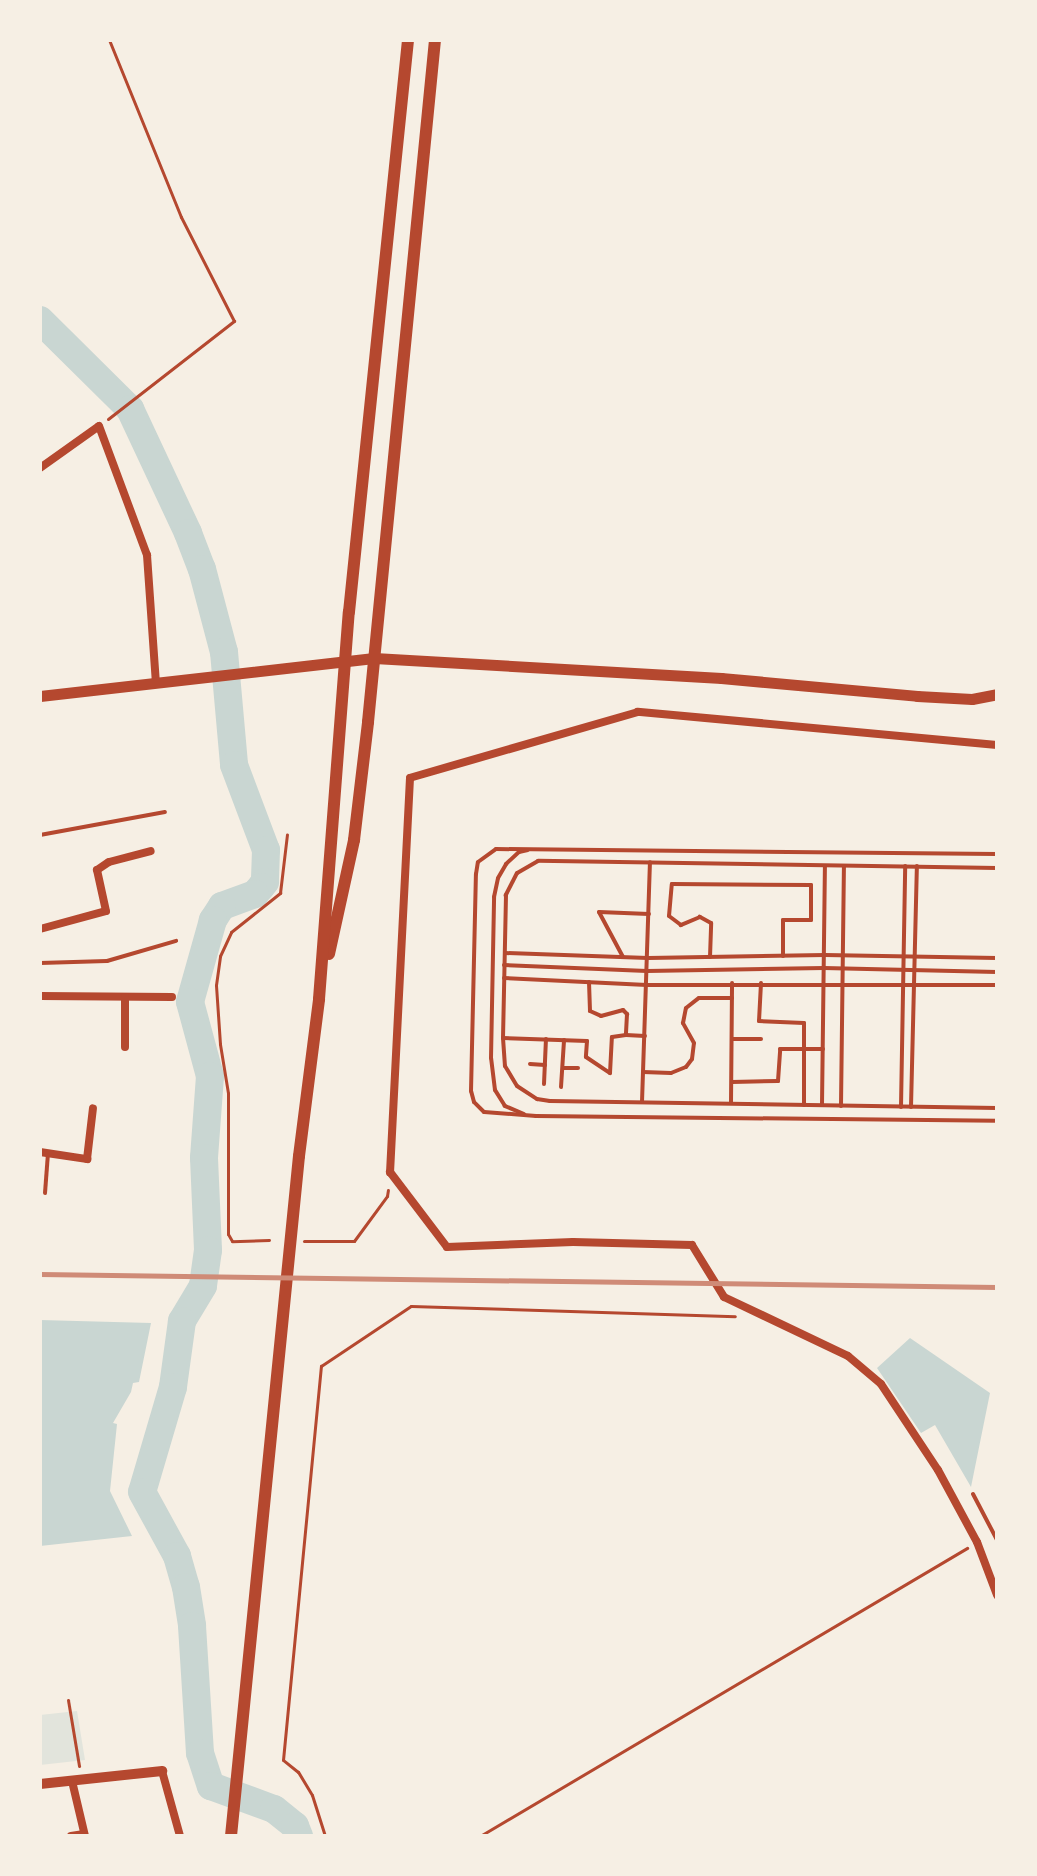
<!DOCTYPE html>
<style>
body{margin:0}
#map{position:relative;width:1037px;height:1876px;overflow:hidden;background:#f6efe4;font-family:"Roboto Serif",serif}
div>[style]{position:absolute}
.green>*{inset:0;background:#e2e4dc}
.water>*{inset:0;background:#c9d6d2}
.river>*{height:28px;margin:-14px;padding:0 14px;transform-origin:14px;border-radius:14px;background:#c9d6d2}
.path>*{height:3px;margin:-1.5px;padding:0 1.5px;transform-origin:1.5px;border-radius:1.5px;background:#b5482f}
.service>*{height:4px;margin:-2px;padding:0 2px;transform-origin:2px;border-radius:2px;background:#b5482f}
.minor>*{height:8px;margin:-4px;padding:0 4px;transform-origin:4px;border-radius:4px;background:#b5482f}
.tertiary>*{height:10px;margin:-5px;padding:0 5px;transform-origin:5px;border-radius:5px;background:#b5482f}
.secondary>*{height:11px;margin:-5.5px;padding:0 5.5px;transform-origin:5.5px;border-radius:5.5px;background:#b5482f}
.trunk>*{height:12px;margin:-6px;padding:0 6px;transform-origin:6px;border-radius:6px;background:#b5482f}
.rail>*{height:5px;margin:-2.5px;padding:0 2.5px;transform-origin:2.5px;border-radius:2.5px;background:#cf8b77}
span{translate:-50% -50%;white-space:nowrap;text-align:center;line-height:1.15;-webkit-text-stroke:8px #f6efe4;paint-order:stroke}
.frame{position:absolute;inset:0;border:42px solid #f6efe4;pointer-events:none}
</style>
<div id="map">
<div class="green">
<div style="clip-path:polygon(77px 1711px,85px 1760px,40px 1765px,40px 1715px)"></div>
</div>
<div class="water">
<div style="clip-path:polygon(40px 1320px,151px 1323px,139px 1382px,133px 1383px,131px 1392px,113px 1423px,117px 1424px,110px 1491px,132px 1536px,40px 1546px)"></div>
<div style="clip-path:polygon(910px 1338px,990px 1393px,971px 1487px,935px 1425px,921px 1433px,877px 1368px)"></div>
</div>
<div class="river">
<div style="left:40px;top:320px;width:127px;rotate:44.7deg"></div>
<div style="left:130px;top:409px;width:137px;rotate:64.9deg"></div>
<div style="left:188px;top:533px;width:39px;rotate:69deg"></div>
<div style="left:202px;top:569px;width:86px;rotate:75.2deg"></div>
<div style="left:224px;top:652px;width:113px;rotate:84.9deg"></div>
<div style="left:234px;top:765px;width:91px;rotate:69.4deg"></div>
<div style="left:266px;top:850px;width:32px;rotate:92deg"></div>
<div style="left:265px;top:882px;width:6px;rotate:129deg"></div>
<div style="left:261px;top:887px;width:9px;rotate:131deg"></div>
<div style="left:255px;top:894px;width:35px;rotate:160deg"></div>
<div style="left:222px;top:906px;width:17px;rotate:123deg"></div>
<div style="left:213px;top:920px;width:85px;rotate:105.7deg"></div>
<div style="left:190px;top:1002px;width:77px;rotate:74.9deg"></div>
<div style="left:210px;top:1076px;width:82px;rotate:94.2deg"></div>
<div style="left:204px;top:1158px;width:92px;rotate:87.5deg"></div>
<div style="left:208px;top:1250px;width:36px;rotate:98deg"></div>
<div style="left:203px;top:1286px;width:41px;rotate:121deg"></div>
<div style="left:182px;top:1321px;width:67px;rotate:97.8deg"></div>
<div style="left:173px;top:1387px;width:109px;rotate:106.4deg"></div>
<div style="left:142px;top:1492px;width:73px;rotate:61.3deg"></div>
<div style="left:177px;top:1556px;width:32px;rotate:74deg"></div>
<div style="left:186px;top:1587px;width:39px;rotate:81deg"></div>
<div style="left:192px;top:1626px;width:127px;rotate:86.4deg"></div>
<div style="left:200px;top:1753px;width:35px;rotate:72deg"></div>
<div style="left:211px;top:1786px;width:67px;rotate:20.1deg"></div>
<div style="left:274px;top:1809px;width:27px;rotate:39deg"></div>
<div style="left:295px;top:1826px;width:11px;rotate:68deg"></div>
</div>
<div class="path">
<div style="left:108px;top:419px;width:160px;rotate:-37.9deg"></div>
<div style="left:234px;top:321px;width:117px;rotate:-117deg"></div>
<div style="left:181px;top:217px;width:191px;rotate:-112.1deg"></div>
<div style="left:269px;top:1240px;width:37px;rotate:178deg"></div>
<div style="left:232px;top:1241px;width:8px;rotate:-120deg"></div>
<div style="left:228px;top:1234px;width:141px;rotate:-90deg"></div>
<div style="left:228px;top:1093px;width:50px;rotate:-99.3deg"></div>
<div style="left:220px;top:1044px;width:59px;rotate:-93.9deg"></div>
<div style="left:216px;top:985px;width:29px;rotate:-82deg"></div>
<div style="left:220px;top:956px;width:26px;rotate:-65deg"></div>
<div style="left:231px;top:932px;width:63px;rotate:-38.5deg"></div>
<div style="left:280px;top:893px;width:59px;rotate:-83.2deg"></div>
<div style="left:304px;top:1241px;width:50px"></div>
<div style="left:354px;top:1241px;width:56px;rotate:-53.7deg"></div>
<div style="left:387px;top:1196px;width:6px;rotate:-81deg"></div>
<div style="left:68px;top:1700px;width:67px;rotate:80.5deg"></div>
<div style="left:325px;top:1836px;width:43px;rotate:-107.6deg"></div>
<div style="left:312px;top:1795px;width:27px;rotate:-121deg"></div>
<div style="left:298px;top:1772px;width:19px;rotate:-141deg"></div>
<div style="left:283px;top:1760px;width:396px;rotate:-84.5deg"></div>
<div style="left:321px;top:1366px;width:108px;rotate:-33.7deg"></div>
<div style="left:411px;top:1306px;width:324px;rotate:1.8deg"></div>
<div style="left:480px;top:1836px;width:566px;rotate:-30.6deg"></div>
</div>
<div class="service">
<div style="left:40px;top:835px;width:127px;rotate:-10.4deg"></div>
<div style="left:997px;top:868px;width:459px;rotate:-179.1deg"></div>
<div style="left:538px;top:861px;width:24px;rotate:150deg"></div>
<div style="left:517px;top:873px;width:25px;rotate:117deg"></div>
<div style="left:506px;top:895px;width:143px;rotate:91.2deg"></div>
<div style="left:503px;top:1038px;width:28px;rotate:86deg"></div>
<div style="left:505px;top:1066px;width:23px;rotate:59deg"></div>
<div style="left:517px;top:1086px;width:24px;rotate:33deg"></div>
<div style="left:537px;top:1099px;width:13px;rotate:9deg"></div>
<div style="left:550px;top:1101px;width:447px;rotate:0.9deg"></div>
<div style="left:505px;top:953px;width:143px;rotate:2deg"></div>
<div style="left:648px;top:958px;width:177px;rotate:-1deg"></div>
<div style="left:825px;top:955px;width:172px;rotate:1deg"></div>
<div style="left:623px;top:957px;width:51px;rotate:-118.1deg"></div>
<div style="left:599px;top:912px;width:50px;rotate:2.3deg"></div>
<div style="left:710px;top:957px;width:34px;rotate:-88deg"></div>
<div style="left:711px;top:923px;width:13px;rotate:-151deg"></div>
<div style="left:700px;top:917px;width:21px;rotate:157deg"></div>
<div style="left:681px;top:925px;width:15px;rotate:-143deg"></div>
<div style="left:669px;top:916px;width:32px;rotate:-85deg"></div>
<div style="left:672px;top:884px;width:139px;rotate:0.4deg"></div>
<div style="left:811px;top:885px;width:35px;rotate:90deg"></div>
<div style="left:811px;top:920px;width:28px;rotate:180deg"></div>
<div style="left:783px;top:920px;width:36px;rotate:90deg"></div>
<div style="left:40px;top:963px;width:67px;rotate:-1.7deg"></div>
<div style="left:107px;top:961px;width:72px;rotate:-16.2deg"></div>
<div style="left:504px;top:965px;width:143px;rotate:2.4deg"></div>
<div style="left:647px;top:971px;width:177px;rotate:-1deg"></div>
<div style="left:824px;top:968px;width:173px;rotate:1.3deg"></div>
<div style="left:504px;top:978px;width:143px;rotate:2.8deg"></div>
<div style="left:647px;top:985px;width:350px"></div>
<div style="left:589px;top:982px;width:29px;rotate:88deg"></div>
<div style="left:590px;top:1011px;width:12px;rotate:24deg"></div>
<div style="left:601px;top:1016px;width:23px;rotate:-15deg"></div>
<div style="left:623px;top:1010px;width:6px;rotate:45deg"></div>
<div style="left:627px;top:1014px;width:21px;rotate:93deg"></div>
<div style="left:626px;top:1035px;width:19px;rotate:3deg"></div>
<div style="left:761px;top:983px;width:38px;rotate:93deg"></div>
<div style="left:759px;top:1021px;width:45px;rotate:2.5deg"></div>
<div style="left:804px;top:1023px;width:82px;rotate:90deg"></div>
<div style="left:503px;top:1038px;width:84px;rotate:2deg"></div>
<div style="left:587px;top:1041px;width:16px;rotate:94deg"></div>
<div style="left:586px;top:1057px;width:29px;rotate:34deg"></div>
<div style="left:610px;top:1073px;width:36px;rotate:-87deg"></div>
<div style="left:612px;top:1037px;width:14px;rotate:-8deg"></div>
<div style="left:732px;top:1039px;width:29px"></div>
<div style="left:530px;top:1064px;width:15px;rotate:4deg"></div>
<div style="left:563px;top:1068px;width:15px"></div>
<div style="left:643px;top:1072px;width:28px;rotate:2deg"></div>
<div style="left:671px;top:1073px;width:16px;rotate:-22deg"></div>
<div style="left:686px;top:1067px;width:10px;rotate:-53deg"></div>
<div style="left:692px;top:1059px;width:16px;rotate:-83deg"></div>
<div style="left:694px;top:1043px;width:23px;rotate:-119deg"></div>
<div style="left:683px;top:1023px;width:15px;rotate:-79deg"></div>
<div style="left:686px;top:1008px;width:16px;rotate:-38deg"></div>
<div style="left:699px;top:998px;width:33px"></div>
<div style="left:732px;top:1082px;width:46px;rotate:-1.2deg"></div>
<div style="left:778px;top:1081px;width:32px;rotate:-86deg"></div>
<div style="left:780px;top:1049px;width:43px"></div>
<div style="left:544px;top:1084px;width:45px;rotate:-87.5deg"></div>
<div style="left:561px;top:1087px;width:47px;rotate:-86.3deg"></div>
<div style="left:642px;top:1102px;width:240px;rotate:-88.1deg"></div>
<div style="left:731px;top:1103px;width:120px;rotate:-89.5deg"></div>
<div style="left:822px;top:1105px;width:239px;rotate:-89.3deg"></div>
<div style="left:841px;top:1106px;width:240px;rotate:-89.3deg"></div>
<div style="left:901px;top:1107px;width:241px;rotate:-89deg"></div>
<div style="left:911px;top:1107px;width:241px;rotate:-88.6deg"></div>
<div style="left:524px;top:1114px;width:21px;rotate:-157deg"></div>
<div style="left:505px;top:1106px;width:19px;rotate:-122deg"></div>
<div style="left:495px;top:1090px;width:32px;rotate:-97deg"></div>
<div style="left:491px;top:1058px;width:161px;rotate:-88.9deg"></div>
<div style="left:494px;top:897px;width:19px;rotate:-78deg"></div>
<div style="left:498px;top:878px;width:16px;rotate:-60deg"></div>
<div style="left:506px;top:864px;width:18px;rotate:-43deg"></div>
<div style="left:519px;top:852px;width:9px;rotate:-13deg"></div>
<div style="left:536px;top:1116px;width:52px;rotate:-175.6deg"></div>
<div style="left:484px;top:1112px;width:14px;rotate:-135deg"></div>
<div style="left:474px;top:1102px;width:11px;rotate:-105deg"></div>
<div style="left:471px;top:1091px;width:217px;rotate:-88.7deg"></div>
<div style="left:476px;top:874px;width:12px;rotate:-81deg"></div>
<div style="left:478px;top:862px;width:22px;rotate:-36deg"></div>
<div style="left:496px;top:849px;width:501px;rotate:0.57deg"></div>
<div style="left:536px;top:1116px;width:461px;rotate:0.6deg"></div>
<div style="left:45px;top:1193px;width:40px;rotate:-85.7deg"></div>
<div style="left:973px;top:1494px;width:52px;rotate:62.4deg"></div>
</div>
<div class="minor">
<div style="left:40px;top:468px;width:72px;rotate:-35.4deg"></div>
<div style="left:99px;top:426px;width:138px;rotate:69.6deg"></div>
<div style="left:147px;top:555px;width:128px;rotate:86deg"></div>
<div style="left:997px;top:745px;width:361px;rotate:-174.7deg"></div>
<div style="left:638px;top:712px;width:237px;rotate:163.9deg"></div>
<div style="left:410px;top:778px;width:395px;rotate:92.9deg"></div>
<div style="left:390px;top:1172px;width:94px;rotate:52.8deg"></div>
<div style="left:447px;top:1247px;width:126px;rotate:-2.3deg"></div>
<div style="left:573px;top:1242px;width:119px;rotate:1.4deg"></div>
<div style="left:692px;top:1245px;width:61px;rotate:58.4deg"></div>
<div style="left:724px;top:1297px;width:137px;rotate:25.4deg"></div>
<div style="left:848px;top:1356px;width:43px;rotate:40.3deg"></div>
<div style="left:881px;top:1384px;width:103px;rotate:56.5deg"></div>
<div style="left:938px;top:1470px;width:82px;rotate:61.6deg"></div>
<div style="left:977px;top:1542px;width:57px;rotate:69.3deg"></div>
<div style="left:40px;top:929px;width:68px;rotate:-15.3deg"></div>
<div style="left:106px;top:911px;width:42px;rotate:-102.4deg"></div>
<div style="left:97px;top:870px;width:14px;rotate:-34deg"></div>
<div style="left:109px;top:862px;width:43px;rotate:-14.7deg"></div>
<div style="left:40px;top:996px;width:132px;rotate:0.4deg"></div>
<div style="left:125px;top:1047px;width:50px;rotate:-90deg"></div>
<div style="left:40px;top:1152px;width:48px;rotate:8.5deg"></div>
<div style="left:87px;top:1159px;width:51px;rotate:-83.3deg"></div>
<div style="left:162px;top:1771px;width:67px;rotate:74.5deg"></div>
<div style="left:72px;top:1781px;width:57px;rotate:76.7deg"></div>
<div style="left:71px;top:1836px;width:13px;rotate:-9deg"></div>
</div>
<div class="tertiary">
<div style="left:40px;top:1784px;width:123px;rotate:-6.1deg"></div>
</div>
<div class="secondary">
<div style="left:40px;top:696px;width:336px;rotate:-6.5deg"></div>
<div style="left:374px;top:658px;width:348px;rotate:3.3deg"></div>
<div style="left:721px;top:678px;width:197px;rotate:5.2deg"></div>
<div style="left:917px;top:696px;width:55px;rotate:3.1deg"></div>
<div style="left:972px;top:699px;width:25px;rotate:-11deg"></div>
</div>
<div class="trunk">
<div style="left:329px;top:954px;width:117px;rotate:-77.6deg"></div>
<div style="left:354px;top:840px;width:119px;rotate:-83.2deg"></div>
<div style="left:368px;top:722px;width:685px;rotate:-84.39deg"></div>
<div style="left:231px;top:1836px;width:683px;rotate:-84.29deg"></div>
<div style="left:299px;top:1156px;width:158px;rotate:-82.7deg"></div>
<div style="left:319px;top:999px;width:388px;rotate:-85.6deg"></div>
<div style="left:349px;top:612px;width:575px;rotate:-84.11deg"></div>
</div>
<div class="rail">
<div style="left:40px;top:1274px;width:957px;rotate:0.78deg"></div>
</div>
<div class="frame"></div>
</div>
